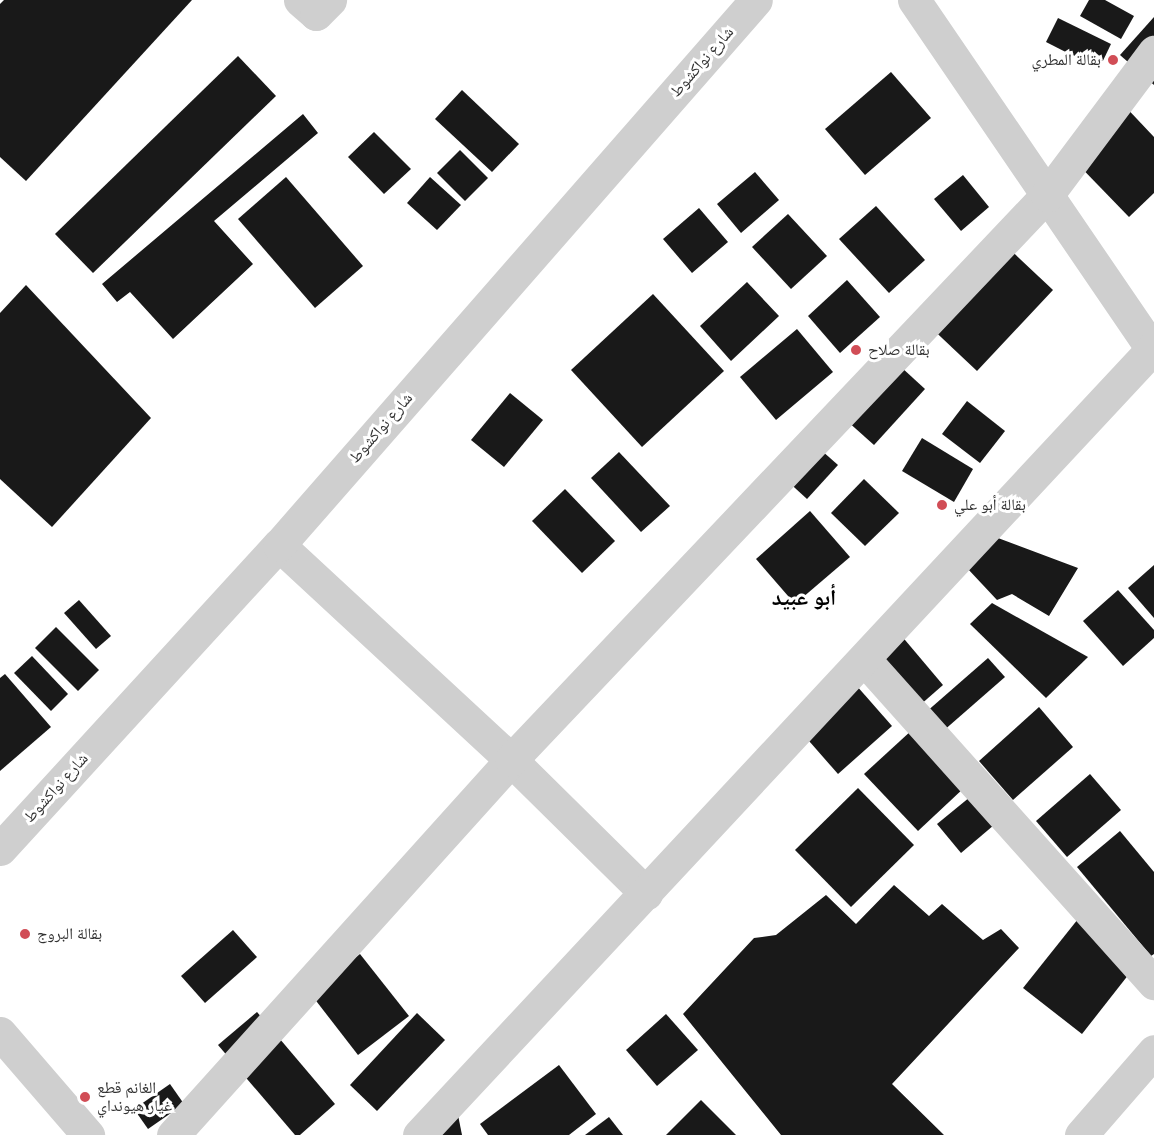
<!DOCTYPE html>
<meta charset="utf-8">
<style>
body{margin:0}
#map{position:relative;width:1154px;height:1135px;overflow:hidden;background:#fff;font-family:Figtree,"Noto Naskh Arabic",sans-serif}
div>[style]{position:absolute}
.building>*{inset:0;background:#191919}
.minor>*{height:33px;margin:-16.5px;padding:0 16.5px;transform-origin:16.5px;border-radius:16.5px;background:#cfcfcf}
.tertiary>*{height:33px;margin:-16.5px;padding:0 16.5px;transform-origin:16.5px;border-radius:16.5px;background:#cfcfcf}
.dots>*{width:16px;height:16px;translate:-50% -50%;box-sizing:border-box;border:3px solid #fff;border-radius:50%}
span{translate:-50% -50%;white-space:nowrap;text-align:center;line-height:1.15;-webkit-text-stroke:6px #fff;paint-order:stroke}
.poi-label{font-size:16px;color:#323232}
.right{translate:-100% -50%;text-align:right}
.left{translate:0 -50%;text-align:left}
.street-label{font-size:16px;color:#323232}
.district-label{font-size:22px;color:#000;font-weight:700}
</style>
<div id="map">
<div class="building">
<div style="clip-path:polygon(4px 0,192px 0,26px 181px,0 157px,0 4px)"></div>
<div style="clip-path:polygon(1089px 0,1105px 0,1134px 16px,1121px 39px,1080px 16px)"></div>
<div style="clip-path:polygon(1154px 17px,1154px 85px,1120px 55px)"></div>
<div style="clip-path:polygon(1058px 18px,1111px 44px,1099px 69px,1046px 42px)"></div>
<div style="clip-path:polygon(238px 56px,276px 96px,93px 273px,55px 234px)"></div>
<div style="clip-path:polygon(891px 72px,931px 118px,865px 175px,825px 129px)"></div>
<div style="clip-path:polygon(462px 90px,519px 144px,492px 172px,435px 119px)"></div>
<div style="clip-path:polygon(1120px 101px,1154px 137px,1154px 193px,1129px 217px,1066px 152px)"></div>
<div style="clip-path:polygon(303px 114px,318px 133px,214px 221px,253px 264px,173px 339px,130px 292px,117px 302px,102px 284px)"></div>
<div style="clip-path:polygon(374px 132px,411px 169px,384px 194px,348px 157px)"></div>
<div style="clip-path:polygon(460px 150px,488px 178px,465px 201px,437px 173px)"></div>
<div style="clip-path:polygon(755px 172px,779px 200px,741px 233px,717px 204px)"></div>
<div style="clip-path:polygon(963px 175px,989px 207px,961px 231px,934px 199px)"></div>
<div style="clip-path:polygon(286px 177px,363px 266px,315px 308px,238px 219px)"></div>
<div style="clip-path:polygon(430px 177px,461px 205px,437px 230px,407px 203px)"></div>
<div style="clip-path:polygon(876px 206px,925px 260px,889px 293px,839px 239px)"></div>
<div style="clip-path:polygon(699px 208px,728px 242px,692px 273px,663px 239px)"></div>
<div style="clip-path:polygon(788px 214px,827px 256px,791px 289px,752px 247px)"></div>
<div style="clip-path:polygon(1001px 241px,1053px 290px,977px 371px,925px 322px)"></div>
<div style="clip-path:polygon(847px 280px,880px 317px,840px 353px,808px 316px)"></div>
<div style="clip-path:polygon(747px 282px,779px 316px,731px 361px,700px 326px)"></div>
<div style="clip-path:polygon(26px 285px,151px 418px,52px 527px,0 479px,0 313px)"></div>
<div style="clip-path:polygon(653px 294px,724px 371px,642px 447px,571px 370px)"></div>
<div style="clip-path:polygon(797px 329px,833px 372px,776px 420px,740px 377px)"></div>
<div style="clip-path:polygon(889px 356px,925px 389px,874px 445px,837px 412px)"></div>
<div style="clip-path:polygon(510px 393px,543px 420px,504px 467px,471px 440px)"></div>
<div style="clip-path:polygon(967px 401px,1005px 431px,980px 463px,942px 434px)"></div>
<div style="clip-path:polygon(922px 438px,973px 469px,954px 502px,902px 471px)"></div>
<div style="clip-path:polygon(813px 443px,838px 465px,807px 499px,783px 477px)"></div>
<div style="clip-path:polygon(619px 452px,670px 506px,641px 532px,591px 478px)"></div>
<div style="clip-path:polygon(864px 479px,899px 513px,865px 546px,831px 513px)"></div>
<div style="clip-path:polygon(565px 489px,615px 541px,582px 573px,532px 521px)"></div>
<div style="clip-path:polygon(810px 511px,850px 557px,795px 604px,756px 559px)"></div>
<div style="clip-path:polygon(990px 535px,1078px 568px,1049px 616px,1012px 594px,997px 600px,967px 568px)"></div>
<div style="clip-path:polygon(1154px 565px,1154px 618px,1128px 588px)"></div>
<div style="clip-path:polygon(1118px 590px,1154px 630px,1154px 638px,1123px 666px,1083px 621px)"></div>
<div style="clip-path:polygon(79px 600px,111px 636px,96px 649px,64px 613px)"></div>
<div style="clip-path:polygon(992px 603px,1088px 657px,1046px 698px,970px 624px)"></div>
<div style="clip-path:polygon(56px 627px,99px 670px,78px 691px,35px 648px)"></div>
<div style="clip-path:polygon(900px 634px,943px 685px,919px 706px,876px 655px)"></div>
<div style="clip-path:polygon(32px 656px,68px 694px,51px 711px,14px 673px)"></div>
<div style="clip-path:polygon(988px 658px,1005px 677px,942px 732px,925px 713px)"></div>
<div style="clip-path:polygon(5px 674px,51px 727px,0 771px,0 678px)"></div>
<div style="clip-path:polygon(856px 685px,892px 726px,838px 774px,802px 733px)"></div>
<div style="clip-path:polygon(1039px 707px,1073px 747px,1013px 800px,979px 761px)"></div>
<div style="clip-path:polygon(912px 730px,965px 787px,918px 831px,864px 774px)"></div>
<div style="clip-path:polygon(1090px 774px,1121px 810px,1067px 857px,1036px 821px)"></div>
<div style="clip-path:polygon(858px 788px,914px 845px,851px 907px,795px 850px)"></div>
<div style="clip-path:polygon(970px 797px,994px 825px,961px 853px,937px 824px)"></div>
<div style="clip-path:polygon(1120px 831px,1154px 872px,1154px 954px,1151px 956px,1077px 867px)"></div>
<div style="clip-path:polygon(894px 885px,929px 916px,942px 904px,983px 940px,1001px 929px,1019px 948px,892px 1084px,944px 1135px,781px 1135px,683px 1014px,754px 938px,776px 935px,826px 895px,856px 924px)"></div>
<div style="clip-path:polygon(1082px 914px,1140px 960px,1082px 1034px,1023px 988px)"></div>
<div style="clip-path:polygon(233px 930px,257px 957px,205px 1003px,181px 976px)"></div>
<div style="clip-path:polygon(360px 954px,409px 1016px,358px 1055px,310px 993px)"></div>
<div style="clip-path:polygon(257px 1012px,335px 1104px,300px 1135px,295px 1135px,218px 1045px)"></div>
<div style="clip-path:polygon(417px 1013px,445px 1040px,377px 1111px,350px 1085px)"></div>
<div style="clip-path:polygon(666px 1014px,698px 1050px,657px 1086px,626px 1050px)"></div>
<div style="clip-path:polygon(559px 1065px,596px 1114px,569px 1135px,488px 1135px,480px 1124px)"></div>
<div style="clip-path:polygon(170px 1084px,184px 1104px,148px 1129px,134px 1109px)"></div>
<div style="clip-path:polygon(701px 1100px,736px 1135px,666px 1135px)"></div>
<div style="clip-path:polygon(458px 1115px,462px 1135px,439px 1135px)"></div>
<div style="clip-path:polygon(609px 1117px,623px 1135px,585px 1135px)"></div>
</div>
<div class="minor">
<div style="left:300px;top:0;width:21px;rotate:41deg"></div>
<div style="left:316px;top:14px;width:20px;rotate:-45deg"></div>
<div style="left:914px;top:0;width:426px;rotate:55.7deg"></div>
<div style="left:279px;top:545px;width:316px;rotate:42.8deg"></div>
<div style="left:511px;top:760px;width:190px;rotate:44.6deg"></div>
<div style="left:864px;top:659px;width:435px;rotate:48.2deg"></div>
<div style="left:0;top:1033px;width:135px;rotate:49.2deg"></div>
<div style="left:173px;top:1135px;width:505px;rotate:-47.97deg"></div>
<div style="left:511px;top:760px;width:779px;rotate:-46.51deg"></div>
<div style="left:1047px;top:195px;width:179px;rotate:-53.2deg"></div>
<div style="left:419px;top:1135px;width:1078px;rotate:-46.99deg"></div>
<div style="left:1081px;top:1135px;width:111px;rotate:-49deg"></div>
</div>
<div class="tertiary">
<div style="left:0;top:849px;width:413px;rotate:-47.5deg"></div>
<div style="left:279px;top:545px;width:724px;rotate:-48.81deg"></div>
</div>
<div class="dots">
<div style="left:1113px;top:60px;background:#d14d56"></div>
<div style="left:856px;top:350px;background:#d14d56"></div>
<div style="left:942px;top:505px;background:#d14d56"></div>
<div style="left:25px;top:934px;background:#d14d56"></div>
<div style="left:85px;top:1097px;background:#d14d56"></div>
</div>
<div class="poi-label">
<span class="right" style="left:1101px;top:60px">بقالة المطري</span>
<span class="left" style="left:868px;top:350px">بقالة صلاح</span>
<span class="left" style="left:954px;top:505px">بقالة أبو علي</span>
<span class="left" style="left:37px;top:934px">بقالة البروج</span>
<span class="left" style="left:97px;top:1097px">الغانم قطع<br>غيار هيونداي</span>
</div>
<div class="street-label">
<span style="left:702px;top:62px;rotate:-49deg">شارع نواكشوط</span>
<span style="left:381px;top:428px;rotate:-49deg">شارع نواكشوط</span>
<span style="left:56px;top:788px;rotate:-48deg">شارع نواكشوط</span>
</div>
<div class="district-label">
<span style="left:804px;top:598px">أبو عبيد</span>
</div>
</div>
